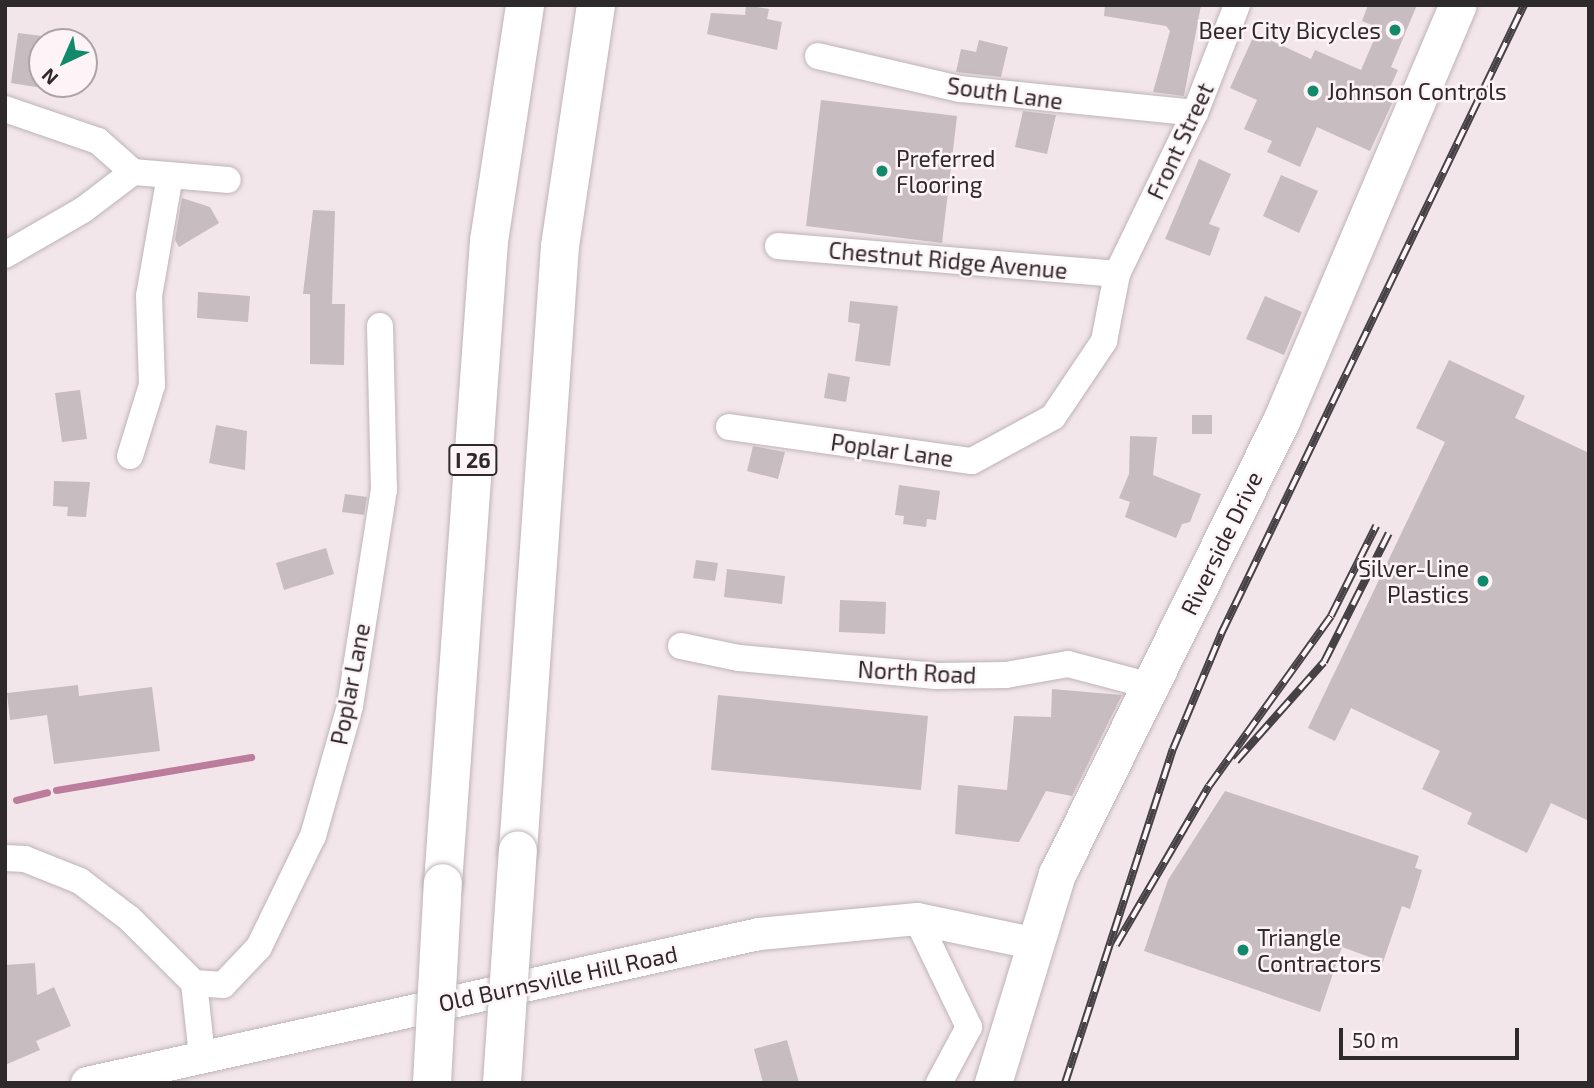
<!DOCTYPE html>
<style>
body{margin:0}
#map{position:relative;width:1594px;height:1088px;overflow:hidden;background:#f2e6eb;font-family:"Exo 2",sans-serif}
div>[style]{position:absolute}
.stream>*{height:7px;margin:-3.5px;padding:0 3.5px;transform-origin:3.5px;border-radius:3.5px;background:#bc7c9b}
.building>*{inset:0;background:#c7bcc0}
.roads{filter:drop-shadow(0 0 2px #beb3b8) drop-shadow(0 0 2px #beb3b8)}
.minor>*{height:26px;margin:-13px;padding:0 13px;transform-origin:13px;border-radius:13px;background:#fff}
.tertiary>*{height:32px;margin:-16px;padding:0 16px;transform-origin:16px;border-radius:16px;background:#fff}
.secondary>*{height:37px;margin:-18.5px;padding:0 18.5px;transform-origin:18.5px;border-radius:18.5px;background:#fff}
.motorway>*{height:38px;margin:-19px;padding:0 19px;transform-origin:19px;border-radius:19px;background:#fff}
.rail>*{height:8px;margin-top:-4px;transform-origin:0;background:repeating-linear-gradient(90deg,#fef4f8 0 16px,#464144 0 32px);box-sizing:border-box;border-block:2px solid #464144}
.bridges{filter:drop-shadow(0 0 2px #beb3b8) drop-shadow(0 0 2px #beb3b8)}
.motorway-bridge>*{height:38px;margin:-19px;padding:0 19px;transform-origin:19px;border-radius:19px;background:#fff}
.dots>*{width:19px;height:19px;translate:-50% -50%;box-sizing:border-box;border:4px solid #fef4f8;border-radius:50%}
span{translate:-50% -50%;white-space:nowrap;text-align:center;line-height:1.15;-webkit-text-stroke:5px #fef4f8;paint-order:stroke}
.shield-label span{padding:2px 5px;background:#fef4f8;border:2px solid;border-radius:5px;-webkit-text-stroke-width:0}
.shield-label{font-size:21px;color:#2e2a2c;font-weight:700}
.poi-label{font-size:23px;color:#2e2a2c}
.right{translate:-100% -50%;text-align:right}
.left{translate:0 -50%;text-align:left}
.street-label{font-size:23px;color:#2e2a2c}
.frame{position:absolute;inset:0;border:7px solid #2e2a2c;pointer-events:none}
.north{position:absolute;left:28px;top:28px;width:70px;height:70px;box-sizing:border-box;background:#fef4f8;border:2px solid #aba3a6;border-radius:50%;rotate:224deg;font-size:19px;font-weight:700;line-height:28px;text-align:center;color:#2e2a2c}
.north::after{content:'';display:block;margin:auto;width:24px;height:32px;background:#12896a;clip-path:polygon(50% 0,100% 100%,50% 72%,0 100%)}
.scale{position:absolute;left:1339px;top:1028px;width:180px;height:32px;box-sizing:border-box;border:4px solid #2e2a2c;border-top:0;padding-left:9px;font-size:21px;line-height:24px;white-space:nowrap;color:#2e2a2c;-webkit-text-stroke:5px #fef4f8;paint-order:stroke}
</style>
<div id="map">
<div class="stream">
<div style="left:56px;top:790px;width:198px;rotate:-9.6deg"></div>
<div style="left:16px;top:800px;width:32px;rotate:-14deg"></div>
</div>
<div class="building">
<div style="clip-path:polygon(746px 5px,769px 9px,767px 19px,782px 22px,777px 50px,707px 34px,711px 13px,745px 15px)"></div>
<div style="clip-path:polygon(1105px 5px,1201px 5px,1184px 96px,1153px 92px,1170px 31px,1166px 26px,1104px 16px)"></div>
<div style="clip-path:polygon(1368px 5px,1417px 5px,1391px 67px,1398px 70px,1387px 94px,1395px 97px,1370px 151px,1317px 127px,1300px 167px,1267px 152px,1272px 141px,1244px 129px,1257px 100px,1230px 88px,1255px 33px,1311px 59px,1315px 50px,1361px 70px,1379px 28px,1362px 21px)"></div>
<div style="clip-path:polygon(18px 33px,42px 36px,42px 88px,11px 83px)"></div>
<div style="clip-path:polygon(979px 40px,1008px 47px,1001px 77px,956px 72px,961px 49px,976px 52px)"></div>
<div style="clip-path:polygon(821px 100px,957px 116px,942px 243px,806px 226px)"></div>
<div style="clip-path:polygon(1023px 111px,1056px 115px,1047px 154px,1015px 147px)"></div>
<div style="clip-path:polygon(1199px 159px,1231px 174px,1209px 224px,1220px 228px,1210px 256px,1165px 239px)"></div>
<div style="clip-path:polygon(1281px 175px,1318px 191px,1299px 233px,1263px 216px)"></div>
<div style="clip-path:polygon(182px 198px,210px 207px,219px 223px,179px 247px,175px 240px)"></div>
<div style="clip-path:polygon(313px 210px,335px 211px,332px 304px,345px 304px,344px 365px,310px 364px,310px 294px,303px 294px)"></div>
<div style="clip-path:polygon(198px 292px,250px 296px,248px 322px,197px 318px)"></div>
<div style="clip-path:polygon(1265px 296px,1302px 312px,1284px 355px,1246px 339px)"></div>
<div style="clip-path:polygon(850px 301px,898px 306px,890px 366px,855px 361px,860px 324px,848px 322px)"></div>
<div style="clip-path:polygon(1449px 360px,1525px 396px,1515px 418px,1589px 453px,1589px 821px,1551px 803px,1527px 853px,1467px 824px,1472px 813px,1422px 789px,1440px 751px,1351px 708px,1335px 741px,1308px 728px,1445px 442px,1416px 428px)"></div>
<div style="clip-path:polygon(828px 373px,850px 377px,846px 402px,824px 398px)"></div>
<div style="clip-path:polygon(80px 390px,87px 439px,62px 442px,55px 393px)"></div>
<div style="clip-path:polygon(1192px 415px,1212px 415px,1212px 434px,1192px 434px)"></div>
<div style="clip-path:polygon(216px 425px,247px 431px,245px 470px,209px 463px)"></div>
<div style="clip-path:polygon(1130px 436px,1157px 437px,1153px 475px,1201px 494px,1190px 522px,1182px 524px,1176px 538px,1125px 517px,1130px 502px,1119px 498px,1129px 474px)"></div>
<div style="clip-path:polygon(753px 446px,785px 452px,778px 479px,747px 471px)"></div>
<div style="clip-path:polygon(54px 481px,90px 482px,86px 517px,67px 516px,68px 507px,53px 506px)"></div>
<div style="clip-path:polygon(899px 485px,940px 491px,936px 520px,927px 519px,926px 527px,903px 524px,904px 516px,895px 515px)"></div>
<div style="clip-path:polygon(345px 494px,367px 497px,364px 515px,342px 512px)"></div>
<div style="clip-path:polygon(326px 548px,334px 574px,284px 590px,276px 563px)"></div>
<div style="clip-path:polygon(696px 560px,718px 563px,715px 581px,693px 578px)"></div>
<div style="clip-path:polygon(727px 569px,785px 576px,782px 604px,724px 597px)"></div>
<div style="clip-path:polygon(840px 600px,886px 602px,885px 634px,839px 632px)"></div>
<div style="clip-path:polygon(78px 685px,79px 696px,152px 687px,160px 751px,54px 764px,47px 715px,10px 720px,7px 693px)"></div>
<div style="clip-path:polygon(1052px 689px,1122px 695px,1072px 796px,1046px 791px,1019px 842px,955px 834px,958px 785px,1007px 790px,1014px 716px,1051px 717px)"></div>
<div style="clip-path:polygon(718px 695px,928px 716px,921px 790px,711px 770px)"></div>
<div style="clip-path:polygon(1225px 791px,1419px 856px,1415px 868px,1422px 870px,1410px 909px,1402px 906px,1383px 962px,1342px 947px,1320px 1012px,1144px 951px,1168px 880px)"></div>
<div style="clip-path:polygon(35px 963px,37px 995px,54px 987px,71px 1026px,36px 1041px,40px 1050px,5px 1065px,5px 965px)"></div>
<div style="clip-path:polygon(787px 1040px,799px 1083px,763px 1083px,754px 1049px)"></div>
</div>
<div class="roads">
<div class="minor">
<div style="left:818px;top:56px;width:146px;rotate:13.1deg"></div>
<div style="left:960px;top:89px;width:236px;rotate:5.8deg"></div>
<div style="left:5px;top:109px;width:98px;rotate:19deg"></div>
<div style="left:98px;top:141px;width:47px;rotate:41.5deg"></div>
<div style="left:778px;top:246px;width:340px;rotate:4.7deg"></div>
<div style="left:5px;top:255px;width:90px;rotate:-30deg"></div>
<div style="left:83px;top:210px;width:63px;rotate:-37.2deg"></div>
<div style="left:133px;top:172px;width:95px;rotate:4.8deg"></div>
<div style="left:729px;top:427px;width:245px;rotate:8deg"></div>
<div style="left:972px;top:461px;width:92px;rotate:-28.5deg"></div>
<div style="left:1053px;top:417px;width:92px;rotate:-56.1deg"></div>
<div style="left:1104px;top:341px;width:68px;rotate:-79deg"></div>
<div style="left:1117px;top:274px;width:179px;rotate:-64.2deg"></div>
<div style="left:1195px;top:113px;width:116px;rotate:-68.7deg"></div>
<div style="left:130px;top:456px;width:74px;rotate:-72.8deg"></div>
<div style="left:152px;top:385px;width:89px;rotate:-91.9deg"></div>
<div style="left:149px;top:296px;width:122px;rotate:-80.1deg"></div>
<div style="left:681px;top:646px;width:59px;rotate:11.7deg"></div>
<div style="left:739px;top:658px;width:198px;rotate:5.2deg"></div>
<div style="left:936px;top:676px;width:70px;rotate:-0.8deg"></div>
<div style="left:1006px;top:675px;width:63px;rotate:-10.1deg"></div>
<div style="left:1068px;top:664px;width:86px;rotate:14.8deg"></div>
<div style="left:5px;top:858px;width:20px;rotate:3deg"></div>
<div style="left:25px;top:859px;width:59px;rotate:21.8deg"></div>
<div style="left:80px;top:881px;width:61px;rotate:37.1deg"></div>
<div style="left:129px;top:918px;width:92px;rotate:45deg"></div>
<div style="left:194px;top:983px;width:73px;rotate:83.7deg"></div>
<div style="left:917px;top:919px;width:120px;rotate:64.3deg"></div>
<div style="left:969px;top:1027px;width:64px;rotate:118.2deg"></div>
<div style="left:194px;top:983px;width:29px;rotate:4deg"></div>
<div style="left:223px;top:985px;width:52px;rotate:-46.5deg"></div>
<div style="left:259px;top:947px;width:123px;rotate:-64.1deg"></div>
<div style="left:313px;top:836px;width:135px;rotate:-74.1deg"></div>
<div style="left:350px;top:706px;width:219px;rotate:-81.1deg"></div>
<div style="left:384px;top:490px;width:164px;rotate:-91.4deg"></div>
</div>
<div class="tertiary">
<div style="left:87px;top:1083px;width:688px;rotate:-12.5deg"></div>
<div style="left:759px;top:934px;width:159px;rotate:-5.4deg"></div>
<div style="left:917px;top:919px;width:117px;rotate:11.8deg"></div>
</div>
<div class="secondary">
<div style="left:993px;top:1083px;width:219px;rotate:-73deg"></div>
<div style="left:1057px;top:874px;width:505px;rotate:-63.69deg"></div>
<div style="left:1281px;top:421px;width:452px;rotate:-67deg"></div>
</div>
<div class="motorway">
<div style="left:518px;top:851px;width:606px;rotate:-86.03deg"></div>
<div style="left:560px;top:246px;width:244px;rotate:-81.5deg"></div>
<div style="left:443px;top:883px;width:644px;rotate:-85.9deg"></div>
<div style="left:489px;top:241px;width:239px;rotate:-81.3deg"></div>
</div>
</div>
<div class="rail">
<div style="left:1236px;top:761px;width:132px;rotate:-48.4deg"></div>
<div style="left:1324px;top:662px;width:144px;rotate:-63.3deg"></div>
<div style="left:1116px;top:945px;width:184px;rotate:-59.7deg"></div>
<div style="left:1209px;top:786px;width:209px;rotate:-54.3deg"></div>
<div style="left:1331px;top:616px;width:101px;rotate:-63.4deg"></div>
<div style="left:1065px;top:1083px;width:351px;rotate:-72.1deg"></div>
<div style="left:1173px;top:749px;width:125px;rotate:-67.3deg"></div>
<div style="left:1221px;top:634px;width:698px;rotate:-64.28deg"></div>
</div>
<div class="bridges">
<div class="motorway-bridge">
<div style="left:432px;top:1083px;width:200px;rotate:-86.9deg"></div>
<div style="left:502px;top:1083px;width:233px;rotate:-86.1deg"></div>
</div>
</div>
<div class="dots">
<div style="left:1395px;top:30px;background:#12896a"></div>
<div style="left:1313px;top:91px;background:#12896a"></div>
<div style="left:882px;top:171px;background:#12896a"></div>
<div style="left:1483px;top:581px;background:#12896a"></div>
<div style="left:1243px;top:950px;background:#12896a"></div>
</div>
<div class="shield-label">
<span style="left:473px;top:460px">I 26</span>
</div>
<div class="poi-label">
<span class="right" style="left:1381px;top:30px">Beer City Bicycles</span>
<span class="left" style="left:1327px;top:91px">Johnson Controls</span>
<span class="left" style="left:896px;top:171px">Preferred<br>Flooring</span>
<span class="right" style="left:1469px;top:581px">Silver-Line<br>Plastics</span>
<span class="left" style="left:1257px;top:950px">Triangle<br>Contractors</span>
</div>
<div class="street-label">
<span style="left:1005px;top:93px;rotate:8deg">South Lane</span>
<span style="left:1180px;top:141px;rotate:-65deg">Front Street</span>
<span style="left:948px;top:260px;rotate:5deg">Chestnut Ridge Avenue</span>
<span style="left:892px;top:450px;rotate:8deg">Poplar Lane</span>
<span style="left:1221px;top:543px;rotate:-64deg">Riverside Drive</span>
<span style="left:917px;top:672px;rotate:3deg">North Road</span>
<span style="left:350px;top:684px;rotate:-79deg">Poplar Lane</span>
<span style="left:558px;top:978px;rotate:-12deg">Old Burnsville Hill Road</span>
</div>
<div class="frame"></div>
<div class="north">N</div>
<div class="scale">50 m</div>
</div>
